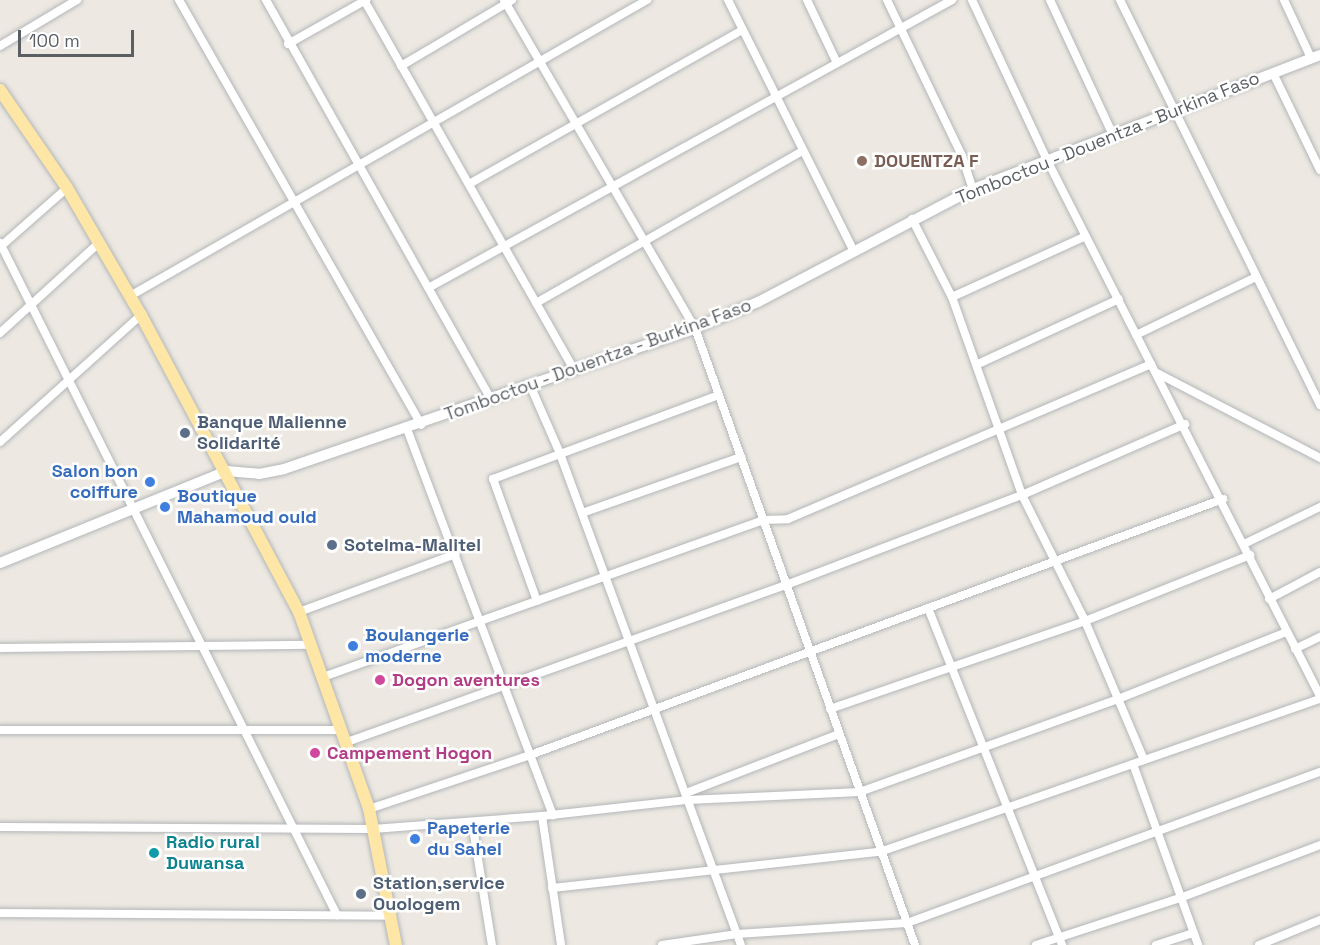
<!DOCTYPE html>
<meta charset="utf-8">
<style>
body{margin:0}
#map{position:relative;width:1320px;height:945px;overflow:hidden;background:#ede9e2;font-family:"Space Grotesk",sans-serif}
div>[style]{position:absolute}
.roads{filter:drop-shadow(0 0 2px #b3b6b9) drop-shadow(0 0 2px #b3b6b9)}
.minor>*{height:8px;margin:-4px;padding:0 4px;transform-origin:4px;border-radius:4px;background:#fff}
.secondary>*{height:10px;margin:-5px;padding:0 5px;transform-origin:5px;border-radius:5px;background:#fff}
.primary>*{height:12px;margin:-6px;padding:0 6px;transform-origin:6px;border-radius:6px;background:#fee6a6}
.dots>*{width:16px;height:16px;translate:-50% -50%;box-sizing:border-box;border:3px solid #fff;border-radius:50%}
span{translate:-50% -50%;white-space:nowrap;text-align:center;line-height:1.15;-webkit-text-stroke:5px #fff;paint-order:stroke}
.street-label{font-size:18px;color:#5a5f63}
.education-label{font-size:18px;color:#785e54;font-weight:700}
.left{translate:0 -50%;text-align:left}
.service-label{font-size:18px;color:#4e5e75;font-weight:700}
.shop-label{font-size:18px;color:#366cbe;font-weight:700}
.right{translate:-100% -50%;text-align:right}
.hotel-label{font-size:18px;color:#b23c85;font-weight:700}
.culture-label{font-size:18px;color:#0d838f;font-weight:700}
.scale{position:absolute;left:18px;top:30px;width:116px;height:27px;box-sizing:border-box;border:3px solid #5a5f63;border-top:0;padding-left:8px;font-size:18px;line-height:21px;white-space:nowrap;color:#5a5f63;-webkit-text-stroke:4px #fff;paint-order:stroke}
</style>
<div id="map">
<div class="roads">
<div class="minor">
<div style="left:179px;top:0;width:489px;rotate:60.3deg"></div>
<div style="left:266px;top:0;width:458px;rotate:60.6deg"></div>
<div style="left:364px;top:0;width:425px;rotate:60.4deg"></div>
<div style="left:504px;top:0;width:380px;rotate:59.8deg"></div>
<div style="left:695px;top:328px;width:655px;rotate:70.38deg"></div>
<div style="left:728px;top:0;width:282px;rotate:63.4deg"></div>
<div style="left:807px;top:0;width:70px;rotate:64.5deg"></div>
<div style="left:887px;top:0;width:173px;rotate:64.3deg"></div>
<div style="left:962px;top:156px;width:35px;rotate:72deg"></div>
<div style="left:972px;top:0;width:177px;rotate:64.9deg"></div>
<div style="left:1047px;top:160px;width:602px;rotate:63.01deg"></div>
<div style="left:1050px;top:0;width:149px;rotate:65deg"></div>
<div style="left:1120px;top:0;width:452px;rotate:63.7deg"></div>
<div style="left:1284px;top:0;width:64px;rotate:65deg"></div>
<div style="left:288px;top:44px;width:90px;rotate:-29.4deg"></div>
<div style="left:0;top:46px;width:90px;rotate:-30.9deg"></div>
<div style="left:401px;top:66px;width:129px;rotate:-30.7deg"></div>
<div style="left:1273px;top:73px;width:108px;rotate:64.1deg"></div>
<div style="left:469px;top:184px;width:313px;rotate:-29.4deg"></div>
<div style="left:912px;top:219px;width:88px;rotate:62.9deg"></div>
<div style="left:952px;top:297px;width:210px;rotate:70.5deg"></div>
<div style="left:1022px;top:495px;width:141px;rotate:63.4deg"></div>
<div style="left:1085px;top:621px;width:151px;rotate:67deg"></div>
<div style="left:0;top:243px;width:752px;rotate:63.37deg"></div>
<div style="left:0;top:247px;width:89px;rotate:-41.4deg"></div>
<div style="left:430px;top:287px;width:596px;rotate:-28.8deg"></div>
<div style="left:130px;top:296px;width:596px;rotate:-29.79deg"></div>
<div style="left:952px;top:297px;width:147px;rotate:-24.5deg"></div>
<div style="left:536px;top:303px;width:305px;rotate:-29.7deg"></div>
<div style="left:0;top:333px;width:134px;rotate:-42.3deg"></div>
<div style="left:1136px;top:335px;width:133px;rotate:-25.8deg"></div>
<div style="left:978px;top:364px;width:155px;rotate:-24.7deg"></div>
<div style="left:1157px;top:373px;width:184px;rotate:27.5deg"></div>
<div style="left:530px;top:385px;width:72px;rotate:66.3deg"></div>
<div style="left:559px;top:451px;width:526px;rotate:69.78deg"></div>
<div style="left:407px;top:429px;width:413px;rotate:69.3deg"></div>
<div style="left:0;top:442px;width:190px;rotate:-42deg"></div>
<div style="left:582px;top:513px;width:169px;rotate:-19.4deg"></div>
<div style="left:1244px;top:544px;width:85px;rotate:-26deg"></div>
<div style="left:1269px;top:599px;width:58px;rotate:-27.9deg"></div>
<div style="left:537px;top:601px;width:130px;rotate:-109.8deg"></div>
<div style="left:493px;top:479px;width:241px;rotate:-20.4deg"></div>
<div style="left:928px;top:608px;width:363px;rotate:68.3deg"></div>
<div style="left:299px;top:612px;width:167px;rotate:-20.3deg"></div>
<div style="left:0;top:648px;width:311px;rotate:-0.6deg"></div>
<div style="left:1295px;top:649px;width:28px;rotate:-26deg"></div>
<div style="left:323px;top:677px;width:467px;rotate:-19.6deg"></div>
<div style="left:763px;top:520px;width:25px;rotate:-2deg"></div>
<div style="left:788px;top:519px;width:395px;rotate:-23.1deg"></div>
<div style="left:830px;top:709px;width:270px;rotate:-19deg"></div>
<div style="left:1085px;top:621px;width:178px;rotate:-21.8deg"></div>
<div style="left:0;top:730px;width:342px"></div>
<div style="left:347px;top:742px;width:466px;rotate:-19.7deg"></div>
<div style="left:786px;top:585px;width:253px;rotate:-20.9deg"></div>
<div style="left:1022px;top:495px;width:178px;rotate:-23.5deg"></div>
<div style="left:1133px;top:764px;width:192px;rotate:70.2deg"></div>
<div style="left:686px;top:793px;width:164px;rotate:-21.1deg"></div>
<div style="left:369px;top:809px;width:173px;rotate:-18.5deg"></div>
<div style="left:533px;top:754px;width:736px;rotate:-20.28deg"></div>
<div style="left:542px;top:816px;width:130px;rotate:81.6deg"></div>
<div style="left:472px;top:822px;width:125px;rotate:80.8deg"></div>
<div style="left:0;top:827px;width:373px;rotate:0.3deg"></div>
<div style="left:373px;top:829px;width:169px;rotate:-4.4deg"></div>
<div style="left:542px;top:816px;width:147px;rotate:-6.3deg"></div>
<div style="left:688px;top:800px;width:172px;rotate:-2.7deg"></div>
<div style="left:860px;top:792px;width:274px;rotate:-19.8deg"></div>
<div style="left:1118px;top:699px;width:181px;rotate:-21.7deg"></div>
<div style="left:552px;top:888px;width:330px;rotate:-6.3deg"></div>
<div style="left:880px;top:852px;width:466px;rotate:-19.2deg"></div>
<div style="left:0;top:913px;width:390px;rotate:0.4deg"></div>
<div style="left:662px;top:945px;width:76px;rotate:-8.3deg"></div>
<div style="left:737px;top:934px;width:170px;rotate:-3.7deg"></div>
<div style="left:907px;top:923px;width:440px;rotate:-20.1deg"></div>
<div style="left:1036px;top:945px;width:151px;rotate:-18.1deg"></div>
<div style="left:1180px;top:898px;width:150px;rotate:-20.7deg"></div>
<div style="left:1156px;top:945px;width:39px;rotate:-18deg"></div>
<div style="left:1259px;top:945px;width:66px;rotate:-22.3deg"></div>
</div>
<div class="secondary">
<div style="left:0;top:563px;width:245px;rotate:-22.1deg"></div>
<div style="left:227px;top:471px;width:32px;rotate:5deg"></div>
<div style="left:259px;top:474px;width:25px;rotate:-11deg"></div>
<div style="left:284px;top:469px;width:435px;rotate:-18.9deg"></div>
<div style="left:695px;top:328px;width:68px;rotate:-22.4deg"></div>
<div style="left:758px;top:302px;width:243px;rotate:-27.7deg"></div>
<div style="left:973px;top:189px;width:372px;rotate:-21.1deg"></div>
</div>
<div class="primary">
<div style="left:0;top:90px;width:119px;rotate:55.6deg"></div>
<div style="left:67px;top:188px;width:147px;rotate:59.8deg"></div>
<div style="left:141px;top:315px;width:336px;rotate:62deg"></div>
<div style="left:299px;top:612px;width:209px;rotate:70.4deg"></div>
<div style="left:369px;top:809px;width:139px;rotate:78.8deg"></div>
</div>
</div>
<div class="dots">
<div style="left:862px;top:161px;background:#8d6e63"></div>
<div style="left:185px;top:433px;background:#5c6f8a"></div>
<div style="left:150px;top:482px;background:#3f7fe0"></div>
<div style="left:165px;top:507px;background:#3f7fe0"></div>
<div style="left:332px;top:545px;background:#5c6f8a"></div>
<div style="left:353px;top:646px;background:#3f7fe0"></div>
<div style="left:380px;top:680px;background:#d1479c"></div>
<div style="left:315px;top:753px;background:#d1479c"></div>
<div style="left:415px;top:839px;background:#3f7fe0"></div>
<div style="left:154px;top:853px;background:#0f9aa8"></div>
<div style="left:361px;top:894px;background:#5c6f8a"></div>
</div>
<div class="street-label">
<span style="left:1108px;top:138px;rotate:-22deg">Tomboctou - Douentza - Burkina Faso</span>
<span style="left:598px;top:360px;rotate:-20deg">Tomboctou - Douentza - Burkina Faso</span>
</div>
<div class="education-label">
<span class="left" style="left:874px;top:161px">DOUENTZA F</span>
</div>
<div class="service-label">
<span class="left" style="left:197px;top:433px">Banque Malienne<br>Solidarité</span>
<span class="left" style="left:344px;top:545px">Sotelma-Malitel</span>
<span class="left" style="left:373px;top:894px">Station,service<br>Ouologem</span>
</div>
<div class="shop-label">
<span class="right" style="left:138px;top:482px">Salon bon<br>coiffure</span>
<span class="left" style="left:177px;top:507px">Boutique<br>Mahamoud ould</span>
<span class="left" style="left:365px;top:646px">Boulangerie<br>moderne</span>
<span class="left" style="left:427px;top:839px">Papeterie<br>du Sahel</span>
</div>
<div class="hotel-label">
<span class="left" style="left:392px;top:680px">Dogon aventures</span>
<span class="left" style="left:327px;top:753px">Campement Hogon</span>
</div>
<div class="culture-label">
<span class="left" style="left:166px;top:853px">Radio rural<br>Duwansa</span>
</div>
<div class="scale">100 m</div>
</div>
